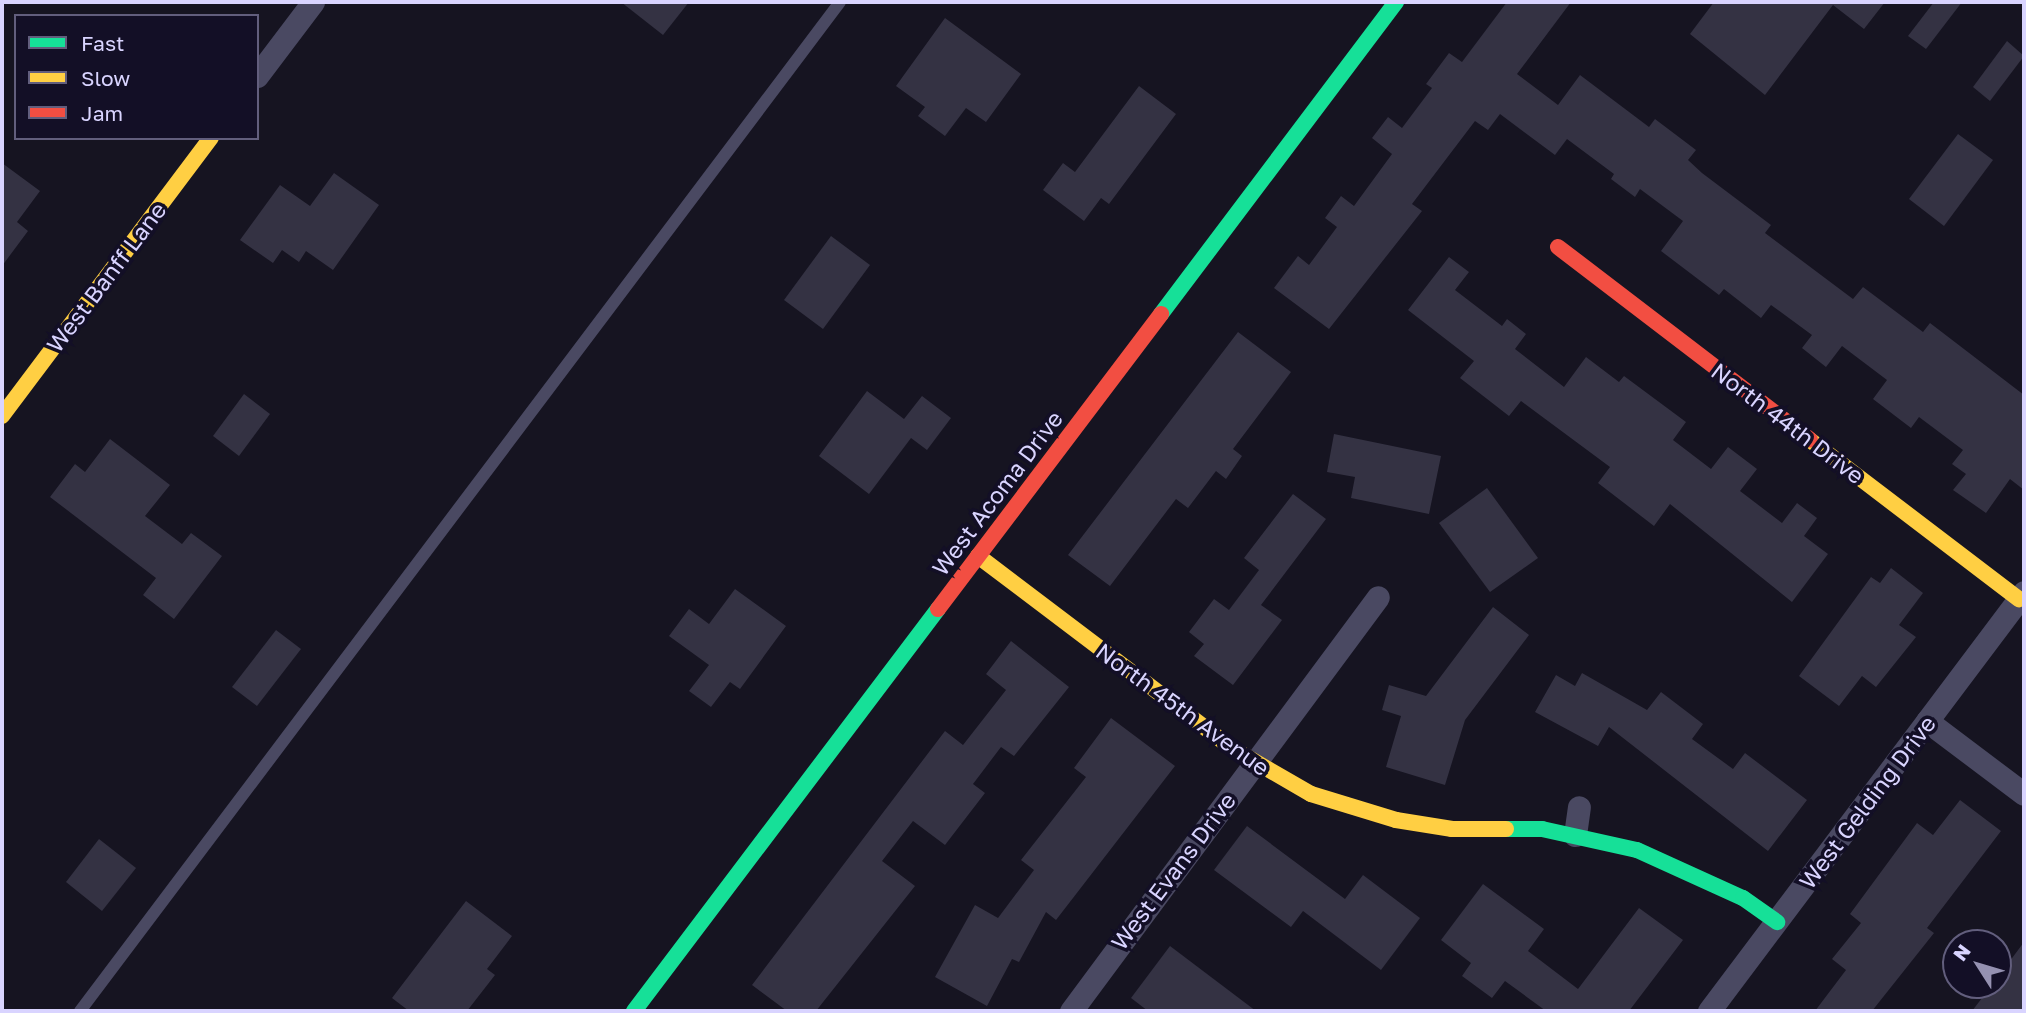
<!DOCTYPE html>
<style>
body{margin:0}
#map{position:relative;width:2026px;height:1013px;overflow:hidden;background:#161421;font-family:"Golos Text",sans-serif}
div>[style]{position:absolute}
.building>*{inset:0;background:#343243}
.lane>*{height:12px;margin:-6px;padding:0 6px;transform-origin:6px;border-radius:6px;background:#4a4962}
.street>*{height:23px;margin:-11.5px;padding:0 11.5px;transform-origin:11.5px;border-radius:11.5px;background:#4a4962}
.fast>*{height:16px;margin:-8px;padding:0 8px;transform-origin:8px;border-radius:8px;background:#16e098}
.slow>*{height:16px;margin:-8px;padding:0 8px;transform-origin:8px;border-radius:8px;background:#ffcf43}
.jam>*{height:16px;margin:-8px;padding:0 8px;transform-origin:8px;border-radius:8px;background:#f24e42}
span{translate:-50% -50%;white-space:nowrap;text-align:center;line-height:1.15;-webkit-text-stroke:7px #130f26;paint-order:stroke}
.street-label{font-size:23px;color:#d9d4ff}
.frame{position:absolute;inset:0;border:4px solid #d9d4ff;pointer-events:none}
.legend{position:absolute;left:14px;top:14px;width:245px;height:126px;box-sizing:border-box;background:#130f26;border:2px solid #625e7d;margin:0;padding:9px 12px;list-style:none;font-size:21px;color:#d9d4ff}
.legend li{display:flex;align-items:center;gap:14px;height:35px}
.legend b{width:35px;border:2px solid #625e7d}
.north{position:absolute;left:1942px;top:929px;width:70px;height:70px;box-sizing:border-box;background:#130f26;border:2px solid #625e7d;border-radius:50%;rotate:307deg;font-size:19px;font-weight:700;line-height:28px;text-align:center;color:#d9d4ff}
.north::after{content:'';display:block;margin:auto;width:24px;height:32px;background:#9591b1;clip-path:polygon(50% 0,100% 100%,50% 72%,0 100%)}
</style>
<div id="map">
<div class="building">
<div style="clip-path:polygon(621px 2px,689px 2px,663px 35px)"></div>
<div style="clip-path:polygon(1507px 2px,1571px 2px,1517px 74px,1558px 105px,1580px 75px,1649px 127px,1655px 119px,1696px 150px,1688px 160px,1702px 173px,1771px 225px,1765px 233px,1853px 299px,1863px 287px,1923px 332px,1930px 323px,2024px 395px,2024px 490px,2010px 479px,1986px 513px,1953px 490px,1966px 474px,1952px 464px,1963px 450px,1919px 417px,1911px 428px,1873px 399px,1887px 380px,1842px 346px,1826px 367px,1802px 348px,1812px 335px,1771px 305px,1761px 318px,1724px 289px,1719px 295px,1661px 251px,1683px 221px,1640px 189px,1635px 197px,1611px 179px,1614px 174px,1567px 139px,1555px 155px,1500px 114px,1488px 130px,1475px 121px,1412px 204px,1422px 211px,1329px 329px,1274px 288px,1298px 256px,1309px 265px,1337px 227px,1325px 218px,1341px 196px,1354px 206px,1392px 154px,1372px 138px,1388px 117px,1402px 128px,1432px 88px,1426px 84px,1449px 53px,1462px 62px)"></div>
<div style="clip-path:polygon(1714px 2px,1885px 2px,1864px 29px,1833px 5px,1765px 95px,1690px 34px)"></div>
<div style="clip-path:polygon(1934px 2px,1962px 2px,1926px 49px,1908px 36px)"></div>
<div style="clip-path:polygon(945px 18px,1021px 74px,986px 122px,966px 108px,945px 136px,918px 116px,925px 107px,896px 86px)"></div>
<div style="clip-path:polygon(2007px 41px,2024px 56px,1990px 101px,1973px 87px)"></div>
<div style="clip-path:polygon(1139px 86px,1176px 114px,1109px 204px,1101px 198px,1084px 221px,1043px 190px,1063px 163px,1075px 172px)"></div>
<div style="clip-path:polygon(1958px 134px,1993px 160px,1944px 226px,1909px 199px)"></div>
<div style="clip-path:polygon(2px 163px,40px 191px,17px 222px,28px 231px,2px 266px)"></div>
<div style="clip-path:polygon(334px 173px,379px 205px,333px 270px,306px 251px,299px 262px,282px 250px,273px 263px,240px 240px,280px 185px,310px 206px)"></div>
<div style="clip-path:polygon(831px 236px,870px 265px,823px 329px,784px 300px)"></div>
<div style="clip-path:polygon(1449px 257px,1469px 272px,1455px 290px,1502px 326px,1507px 319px,1526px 334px,1515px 349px,1564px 387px,1586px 357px,1619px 382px,1624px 376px,1686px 422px,1673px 440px,1711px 469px,1728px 447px,1757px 469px,1740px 491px,1782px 523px,1797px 503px,1817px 518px,1804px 536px,1828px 554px,1792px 602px,1670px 504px,1654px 526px,1598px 483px,1610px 467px,1521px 401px,1509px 416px,1460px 378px,1474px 361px,1408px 310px)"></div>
<div style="clip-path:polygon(1238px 332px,1291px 372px,1233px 449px,1242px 456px,1226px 479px,1216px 471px,1188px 508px,1176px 499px,1110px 586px,1068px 555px)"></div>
<div style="clip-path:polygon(867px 391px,904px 419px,922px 396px,951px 418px,927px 450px,911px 438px,869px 494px,819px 456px)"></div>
<div style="clip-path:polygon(244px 394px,270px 414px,239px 456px,213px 436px)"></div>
<div style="clip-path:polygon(1334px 434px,1441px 456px,1429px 514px,1351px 498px,1355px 477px,1327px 472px)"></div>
<div style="clip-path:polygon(110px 439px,170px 485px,145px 516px,182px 544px,191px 533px,222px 556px,174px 619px,143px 595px,156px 578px,50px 497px,75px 464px,85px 472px)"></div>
<div style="clip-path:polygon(1487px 488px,1538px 558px,1490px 592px,1439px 523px)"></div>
<div style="clip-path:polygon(1293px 494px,1326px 519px,1261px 605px,1282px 620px,1233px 685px,1194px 656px,1204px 644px,1189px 632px,1214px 599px,1229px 610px,1259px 570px,1244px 558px)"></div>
<div style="clip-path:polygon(1891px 568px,1923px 593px,1899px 625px,1916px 637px,1876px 687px,1862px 676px,1839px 706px,1799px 676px,1871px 577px,1880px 583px)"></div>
<div style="clip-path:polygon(735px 589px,786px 626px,740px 689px,730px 682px,711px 707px,689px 691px,709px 665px,669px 636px,689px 609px,709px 624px)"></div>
<div style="clip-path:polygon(1493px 607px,1529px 635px,1465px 720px,1445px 785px,1386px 767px,1401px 716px,1382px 710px,1389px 685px,1426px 696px)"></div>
<div style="clip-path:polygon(276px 630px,301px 649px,257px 706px,232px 687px)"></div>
<div style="clip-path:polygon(1011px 641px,1069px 687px,1014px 756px,1001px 747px,973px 784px,985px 793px,945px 845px,913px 821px,882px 861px,915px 886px,816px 1011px,787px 1011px,752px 985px,945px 731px,963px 745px,1006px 690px,986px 674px)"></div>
<div style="clip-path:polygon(1582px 673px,1647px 710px,1661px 692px,1703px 724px,1692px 739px,1733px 769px,1745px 753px,1807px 800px,1768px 851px,1609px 727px,1598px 746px,1535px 712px,1556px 675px,1575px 686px)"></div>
<div style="clip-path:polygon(1111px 718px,1175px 766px,1056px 920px,1046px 912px,1019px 962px,1012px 959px,987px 1006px,935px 977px,975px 905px,998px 918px,1034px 870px,1021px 860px,1086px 777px,1074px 768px)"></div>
<div style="clip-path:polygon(1960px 800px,2001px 831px,1927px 928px,1934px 933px,1872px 1011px,1815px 1011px,1846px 970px,1832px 959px,1861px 923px,1850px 914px,1917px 823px,1933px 835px)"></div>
<div style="clip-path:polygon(1247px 826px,1345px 899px,1363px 875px,1420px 918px,1381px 970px,1303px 911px,1291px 927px,1214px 870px)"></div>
<div style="clip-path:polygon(99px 839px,136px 868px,102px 911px,66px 882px)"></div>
<div style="clip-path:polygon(1483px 884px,1544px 929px,1528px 951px,1578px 989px,1639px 908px,1683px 940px,1629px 1011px,1546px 1011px,1505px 981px,1492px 998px,1462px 976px,1471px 963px,1441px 940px)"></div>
<div style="clip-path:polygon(466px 901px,512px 936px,487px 969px,495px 975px,467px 1011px,409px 1011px,392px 998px)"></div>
<div style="clip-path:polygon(2024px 942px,2024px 1011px,1972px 1011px,1992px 985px,1998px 985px,1998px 977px)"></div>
<div style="clip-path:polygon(1170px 946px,1256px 1011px,1148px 1011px,1131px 998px)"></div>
</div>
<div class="lane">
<div style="left:80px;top:1011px;width:1263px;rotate:-53.01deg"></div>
</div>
<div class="street">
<div style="left:257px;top:76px;width:93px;rotate:-52.9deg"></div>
<div style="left:1927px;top:721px;width:121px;rotate:37deg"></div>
<div style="left:1575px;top:835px;width:28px;rotate:-82deg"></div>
<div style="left:1071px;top:1011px;width:515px;rotate:-53.44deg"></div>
<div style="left:1709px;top:1011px;width:524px;rotate:-53.06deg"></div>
</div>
<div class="fast">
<div style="left:1161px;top:314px;width:391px;rotate:-53deg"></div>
<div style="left:1506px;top:829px;width:36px"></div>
<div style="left:1542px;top:829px;width:97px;rotate:12.5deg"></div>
<div style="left:1637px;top:850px;width:116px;rotate:24.4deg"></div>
<div style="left:1743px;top:898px;width:42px;rotate:35.2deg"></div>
<div style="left:634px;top:1011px;width:504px;rotate:-52.9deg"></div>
</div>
<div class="slow">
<div style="left:2px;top:416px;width:348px;rotate:-53.1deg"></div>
<div style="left:1810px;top:440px;width:263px;rotate:37.3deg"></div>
<div style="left:978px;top:556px;width:320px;rotate:37.1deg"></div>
<div style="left:1233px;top:749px;width:90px;rotate:30deg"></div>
<div style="left:1311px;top:794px;width:89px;rotate:17deg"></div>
<div style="left:1396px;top:820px;width:57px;rotate:9.1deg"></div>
<div style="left:1452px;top:829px;width:54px"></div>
</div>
<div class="jam">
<div style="left:1558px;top:247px;width:317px;rotate:37.4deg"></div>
<div style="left:938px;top:609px;width:370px;rotate:-52.9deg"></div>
</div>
<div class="street-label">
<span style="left:106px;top:277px;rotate:-53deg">West Banff Lane</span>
<span style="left:1788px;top:423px;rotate:37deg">North 44th Drive</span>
<span style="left:997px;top:493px;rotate:-53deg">West Acoma Drive</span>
<span style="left:1183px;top:709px;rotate:36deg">North 45th Avenue</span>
<span style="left:1867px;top:802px;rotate:-53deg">West Gelding Drive</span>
<span style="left:1173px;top:871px;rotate:-53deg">West Evans Drive</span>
</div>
<div class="frame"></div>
<ul class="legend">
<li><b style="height:9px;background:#16e098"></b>Fast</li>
<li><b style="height:9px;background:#ffcf43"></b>Slow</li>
<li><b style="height:9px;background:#f24e42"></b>Jam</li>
</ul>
<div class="north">N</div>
</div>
